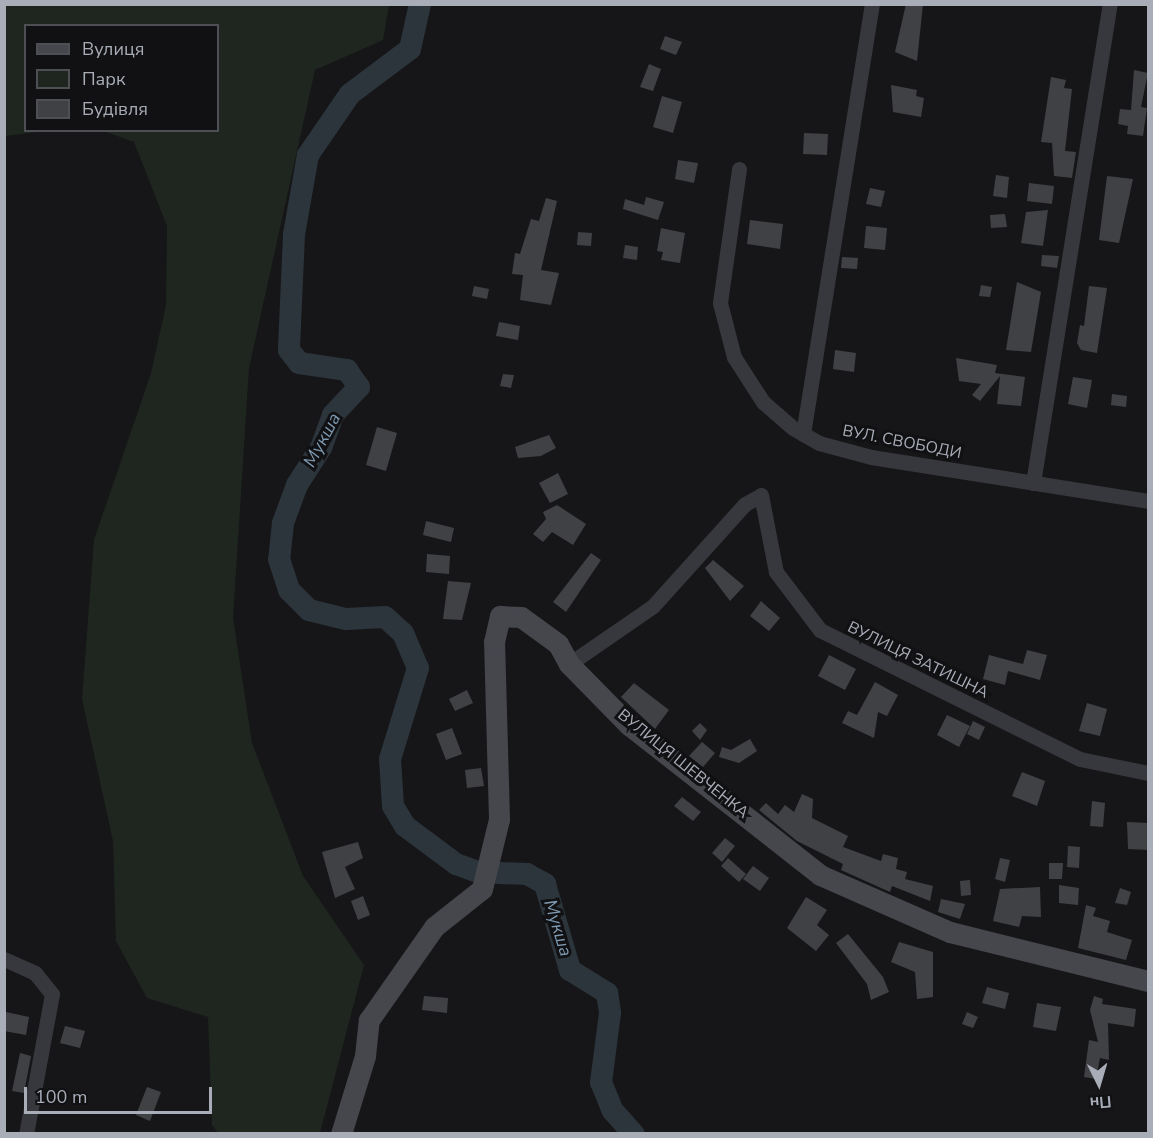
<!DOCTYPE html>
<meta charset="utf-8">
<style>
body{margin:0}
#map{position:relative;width:1153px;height:1138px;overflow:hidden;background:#161618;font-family:"Nunito Sans",sans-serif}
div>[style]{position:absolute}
.green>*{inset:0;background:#1e261f}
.river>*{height:22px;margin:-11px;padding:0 11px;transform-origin:11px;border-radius:11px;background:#2c353c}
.building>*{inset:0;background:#404145}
.street>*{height:15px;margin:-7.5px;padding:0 7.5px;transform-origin:7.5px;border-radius:7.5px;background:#37383d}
.secondary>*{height:21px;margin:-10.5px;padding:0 10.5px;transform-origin:10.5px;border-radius:10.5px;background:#45474d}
span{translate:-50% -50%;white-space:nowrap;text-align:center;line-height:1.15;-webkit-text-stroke:6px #111113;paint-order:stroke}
.street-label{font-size:16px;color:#a8adb8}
.water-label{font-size:18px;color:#7f9bb3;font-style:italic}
.frame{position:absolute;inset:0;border:6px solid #a8adb8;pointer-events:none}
.legend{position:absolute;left:24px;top:24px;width:195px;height:108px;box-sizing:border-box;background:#111113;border:2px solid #4d4f55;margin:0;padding:8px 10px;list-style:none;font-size:18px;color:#a8adb8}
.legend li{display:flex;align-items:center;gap:12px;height:30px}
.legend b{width:30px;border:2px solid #4d4f55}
.north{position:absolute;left:1069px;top:1054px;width:60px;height:60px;-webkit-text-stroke:4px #111113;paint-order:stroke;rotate:175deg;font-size:16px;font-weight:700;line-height:24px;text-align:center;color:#a8adb8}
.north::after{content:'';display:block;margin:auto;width:21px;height:27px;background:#a8adb8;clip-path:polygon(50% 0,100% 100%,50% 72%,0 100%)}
.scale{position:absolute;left:24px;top:1087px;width:188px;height:27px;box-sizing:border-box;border:3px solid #a8adb8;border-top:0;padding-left:8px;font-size:18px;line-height:21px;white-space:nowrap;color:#a8adb8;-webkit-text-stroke:4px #111113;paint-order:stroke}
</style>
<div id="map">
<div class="green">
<div style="clip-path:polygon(4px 5px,389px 5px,383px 40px,315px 70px,249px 368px,233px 618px,252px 743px,303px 876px,364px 965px,320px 1133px,218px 1133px,212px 1125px,208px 1017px,147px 998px,116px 941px,113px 841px,82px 699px,94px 540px,151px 373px,166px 305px,167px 226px,134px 142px,103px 131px,218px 130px,218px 26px,26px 26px,26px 130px,45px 131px,5px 136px)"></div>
</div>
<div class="river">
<div style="left:420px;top:4px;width:46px;rotate:102.5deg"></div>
<div style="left:410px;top:49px;width:75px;rotate:143.1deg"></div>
<div style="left:350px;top:94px;width:74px;rotate:124.5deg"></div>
<div style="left:308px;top:155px;width:80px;rotate:100deg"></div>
<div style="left:294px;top:234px;width:116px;rotate:92.5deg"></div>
<div style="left:289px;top:350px;width:16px;rotate:52deg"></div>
<div style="left:299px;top:363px;width:49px;rotate:8.3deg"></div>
<div style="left:347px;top:370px;width:21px;rotate:55deg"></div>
<div style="left:359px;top:387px;width:38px;rotate:133deg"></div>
<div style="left:333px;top:415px;width:33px;rotate:110deg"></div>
<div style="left:322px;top:446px;width:46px;rotate:122.7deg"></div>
<div style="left:297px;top:485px;width:40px;rotate:110.2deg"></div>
<div style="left:283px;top:523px;width:36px;rotate:96deg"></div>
<div style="left:279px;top:559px;width:33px;rotate:72deg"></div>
<div style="left:289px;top:590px;width:28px;rotate:45deg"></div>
<div style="left:309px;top:610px;width:38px;rotate:14deg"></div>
<div style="left:346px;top:619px;width:39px;rotate:-3deg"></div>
<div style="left:385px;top:617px;width:24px;rotate:42deg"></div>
<div style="left:403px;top:633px;width:38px;rotate:67deg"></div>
<div style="left:418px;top:668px;width:95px;rotate:107.1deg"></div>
<div style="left:390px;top:759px;width:47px;rotate:86.3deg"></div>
<div style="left:393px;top:806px;width:23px;rotate:59deg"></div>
<div style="left:405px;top:826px;width:64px;rotate:36.7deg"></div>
<div style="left:456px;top:864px;width:20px;rotate:20deg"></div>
<div style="left:498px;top:873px;width:29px;rotate:2deg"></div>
<div style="left:527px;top:874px;width:21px;rotate:29deg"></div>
<div style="left:545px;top:884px;width:90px;rotate:73.8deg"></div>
<div style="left:570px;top:970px;width:44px;rotate:31.9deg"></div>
<div style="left:607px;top:993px;width:20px;rotate:81deg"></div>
<div style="left:610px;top:1013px;width:70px;rotate:97.4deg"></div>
<div style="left:601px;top:1082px;width:31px;rotate:68deg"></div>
<div style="left:613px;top:1111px;width:31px;rotate:48deg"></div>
</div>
<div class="building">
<div style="clip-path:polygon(906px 4px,923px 4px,917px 61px,895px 52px)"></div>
<div style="clip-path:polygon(665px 36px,682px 42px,676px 55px,660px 49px)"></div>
<div style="clip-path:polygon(649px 64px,661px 69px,653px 91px,640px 87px)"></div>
<div style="clip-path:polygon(1134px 70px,1148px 73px,1141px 107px,1147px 108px,1143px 136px,1127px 134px,1128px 126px,1118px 124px,1120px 109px,1131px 110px)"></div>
<div style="clip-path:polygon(1051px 77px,1066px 80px,1064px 88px,1072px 89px,1065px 151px,1076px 152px,1072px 178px,1054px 176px,1052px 143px,1041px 142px)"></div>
<div style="clip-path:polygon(891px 85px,917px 90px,916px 96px,924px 98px,921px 117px,893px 112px)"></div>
<div style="clip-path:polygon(662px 96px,682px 102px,673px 133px,653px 127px)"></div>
<div style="clip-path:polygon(804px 133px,828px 134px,827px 155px,803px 154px)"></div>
<div style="clip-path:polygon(678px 160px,698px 163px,694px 183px,675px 179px)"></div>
<div style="clip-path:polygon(996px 175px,1009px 177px,1007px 198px,993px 196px)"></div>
<div style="clip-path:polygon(1107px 176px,1133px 179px,1119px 243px,1099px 240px)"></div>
<div style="clip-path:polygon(1029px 183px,1054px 186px,1052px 204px,1027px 201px)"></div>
<div style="clip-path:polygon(870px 188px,885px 191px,881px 207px,866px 204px)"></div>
<div style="clip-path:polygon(646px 197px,664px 202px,658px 220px,623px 209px,625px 199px,644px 205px)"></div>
<div style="clip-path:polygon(546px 198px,557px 201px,541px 270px,559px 273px,551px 305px,520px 300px,523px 275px,512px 274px,515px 253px,520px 254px,531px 219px,539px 221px)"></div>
<div style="clip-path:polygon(1048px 210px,1043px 246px,1021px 243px,1026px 212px)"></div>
<div style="clip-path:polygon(1005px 214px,1007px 227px,991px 228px,990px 215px)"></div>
<div style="clip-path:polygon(750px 220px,783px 224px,780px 249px,747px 244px)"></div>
<div style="clip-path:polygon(866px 226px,887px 228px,885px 250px,864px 248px)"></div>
<div style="clip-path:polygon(661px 228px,685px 233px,680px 263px,661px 260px,663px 252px,657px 251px)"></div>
<div style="clip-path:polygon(578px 232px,592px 233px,591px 246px,577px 245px)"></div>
<div style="clip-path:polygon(625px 245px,638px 247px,637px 260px,623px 258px)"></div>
<div style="clip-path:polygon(1042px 255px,1059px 256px,1057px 268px,1041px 266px)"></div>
<div style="clip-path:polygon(842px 257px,858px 258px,857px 269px,841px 268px)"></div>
<div style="clip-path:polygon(1017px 282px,1041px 292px,1031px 352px,1006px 350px)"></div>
<div style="clip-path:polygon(981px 285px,992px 287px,990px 297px,979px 296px)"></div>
<div style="clip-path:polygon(474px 286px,489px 289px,487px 299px,472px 296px)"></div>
<div style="clip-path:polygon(1089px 286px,1107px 288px,1097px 353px,1081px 350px,1077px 343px,1080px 325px,1084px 326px)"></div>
<div style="clip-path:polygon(499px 322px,520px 326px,518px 340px,496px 336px)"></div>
<div style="clip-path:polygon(835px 350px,856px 353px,854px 372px,833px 369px)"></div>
<div style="clip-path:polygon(956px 358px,997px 365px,995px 373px,1025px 377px,1021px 406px,997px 404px,1000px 376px,980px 401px,972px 395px,981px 384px,959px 381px)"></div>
<div style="clip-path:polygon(503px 374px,514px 375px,511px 388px,500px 386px)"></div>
<div style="clip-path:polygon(1073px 377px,1092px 380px,1087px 408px,1068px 404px)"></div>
<div style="clip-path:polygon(1112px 394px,1127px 396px,1126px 407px,1111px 405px)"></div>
<div style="clip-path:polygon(377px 427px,397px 433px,386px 471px,366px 465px)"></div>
<div style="clip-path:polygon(549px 435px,556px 448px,541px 456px,518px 458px,515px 447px)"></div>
<div style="clip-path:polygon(558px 473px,568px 494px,550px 503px,539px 483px)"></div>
<div style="clip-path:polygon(557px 505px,586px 524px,573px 545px,552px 532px,543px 542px,533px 534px,546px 519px,543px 512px)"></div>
<div style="clip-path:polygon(426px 521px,454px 528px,451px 542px,423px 535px)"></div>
<div style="clip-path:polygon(591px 553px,601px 560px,566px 612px,553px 602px)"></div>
<div style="clip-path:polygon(427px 554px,450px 556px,449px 574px,426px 572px)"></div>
<div style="clip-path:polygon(713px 560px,744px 586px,730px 601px,705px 568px)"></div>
<div style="clip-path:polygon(448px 581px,471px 583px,462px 620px,443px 619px)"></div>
<div style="clip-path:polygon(761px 601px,780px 618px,769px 631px,750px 616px)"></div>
<div style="clip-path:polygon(1027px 650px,1047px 655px,1040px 680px,1008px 671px,1005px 685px,983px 679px,989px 655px,1023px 664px)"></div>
<div style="clip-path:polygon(829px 655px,856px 669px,845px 690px,818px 676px)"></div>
<div style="clip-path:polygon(875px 682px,898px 695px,887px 716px,878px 712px,874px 738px,842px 723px,848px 711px,857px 715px)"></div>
<div style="clip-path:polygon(634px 683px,669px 710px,655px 729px,621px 697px)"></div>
<div style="clip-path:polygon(467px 690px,473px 703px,455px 711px,449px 699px)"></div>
<div style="clip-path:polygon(1087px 703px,1107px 709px,1100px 736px,1079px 731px)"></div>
<div style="clip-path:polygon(947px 715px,970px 726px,959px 747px,937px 735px)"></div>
<div style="clip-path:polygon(973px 721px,985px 727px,979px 740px,967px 734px)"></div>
<div style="clip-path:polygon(700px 723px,707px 730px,700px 740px,692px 731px)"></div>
<div style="clip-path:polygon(452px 728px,462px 754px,446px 760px,436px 734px)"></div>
<div style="clip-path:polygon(750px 739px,757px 751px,739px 763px,719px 757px,722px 747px,731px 750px)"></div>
<div style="clip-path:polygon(702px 742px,715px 753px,703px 767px,689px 756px)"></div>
<div style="clip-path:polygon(481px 768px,484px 786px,467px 788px,465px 770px)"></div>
<div style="clip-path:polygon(1022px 772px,1045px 781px,1037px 806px,1012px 796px)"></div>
<div style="clip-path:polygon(802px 794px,813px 799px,812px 818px,848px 836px,843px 847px,881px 861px,883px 854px,898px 858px,896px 869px,907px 872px,905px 879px,933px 886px,930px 901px,892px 886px,890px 892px,841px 870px,843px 864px,797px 841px,759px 810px,766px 803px,778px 814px,785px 805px,794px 812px)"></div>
<div style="clip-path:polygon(682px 797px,701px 812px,693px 821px,674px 806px)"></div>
<div style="clip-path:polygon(1092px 801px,1105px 803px,1103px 827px,1090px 826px)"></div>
<div style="clip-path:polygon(1127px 822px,1149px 823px,1149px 850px,1128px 849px)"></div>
<div style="clip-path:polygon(725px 838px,735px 846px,722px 862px,712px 853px)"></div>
<div style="clip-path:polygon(358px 842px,363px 858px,345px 867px,355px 889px,335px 898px,322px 852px)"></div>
<div style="clip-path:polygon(1068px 846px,1080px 847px,1079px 868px,1067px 867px)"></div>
<div style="clip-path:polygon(728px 858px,746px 874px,739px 882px,721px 866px)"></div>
<div style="clip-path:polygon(1000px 858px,1010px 860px,1005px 882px,995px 879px)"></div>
<div style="clip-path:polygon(1049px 863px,1063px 863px,1062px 879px,1049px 879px)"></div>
<div style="clip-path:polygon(753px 866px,769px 878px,760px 891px,743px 879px)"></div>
<div style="clip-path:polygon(970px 880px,971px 895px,961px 896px,960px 881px)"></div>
<div style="clip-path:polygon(1059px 885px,1079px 888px,1078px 905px,1059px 903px)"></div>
<div style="clip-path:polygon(1040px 887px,1041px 917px,1022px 916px,1019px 927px,993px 921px,1000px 889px)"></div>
<div style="clip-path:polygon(1120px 888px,1131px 892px,1127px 905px,1115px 903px)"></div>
<div style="clip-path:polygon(363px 896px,370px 915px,358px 920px,351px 901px)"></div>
<div style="clip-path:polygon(806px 897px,827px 910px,817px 925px,829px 935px,816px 951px,787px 928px)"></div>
<div style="clip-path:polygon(941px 899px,965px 904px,960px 919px,938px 912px)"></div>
<div style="clip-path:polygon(1086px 905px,1096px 908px,1093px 916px,1110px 921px,1107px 932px,1132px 940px,1126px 960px,1078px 948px)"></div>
<div style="clip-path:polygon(848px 934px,883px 977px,889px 992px,871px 1000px,867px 984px,836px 943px)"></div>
<div style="clip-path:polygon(899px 942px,933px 952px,933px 997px,917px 999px,915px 972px,891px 962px)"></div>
<div style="clip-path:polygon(987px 987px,1009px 993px,1005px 1009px,982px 1003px)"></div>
<div style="clip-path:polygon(424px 996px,448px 998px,447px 1013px,422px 1010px)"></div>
<div style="clip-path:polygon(1094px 996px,1103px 999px,1102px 1004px,1136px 1009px,1134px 1027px,1108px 1023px,1109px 1060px,1100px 1058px,1096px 1079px,1084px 1077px,1089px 1040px,1098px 1042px,1090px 1010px)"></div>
<div style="clip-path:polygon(1037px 1003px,1061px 1007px,1056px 1031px,1033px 1027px)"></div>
<div style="clip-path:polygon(6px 1012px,29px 1017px,26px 1035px,4px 1031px)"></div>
<div style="clip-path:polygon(967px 1012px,978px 1017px,973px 1028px,962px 1024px)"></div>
<div style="clip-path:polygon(65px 1026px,85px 1031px,80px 1048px,60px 1043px)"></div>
<div style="clip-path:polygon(20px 1053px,31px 1056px,24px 1093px,12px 1091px)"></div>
<div style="clip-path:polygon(147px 1087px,161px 1092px,150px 1121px,136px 1115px)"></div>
</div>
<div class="street">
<div style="left:739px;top:169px;width:135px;rotate:98.1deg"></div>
<div style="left:720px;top:303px;width:56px;rotate:75.5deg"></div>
<div style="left:734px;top:357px;width:54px;rotate:57.2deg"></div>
<div style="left:763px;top:402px;width:40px;rotate:41deg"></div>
<div style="left:793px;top:428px;width:30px;rotate:30deg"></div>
<div style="left:819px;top:443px;width:54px;rotate:15.1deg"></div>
<div style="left:871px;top:457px;width:280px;rotate:9deg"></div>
<div style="left:803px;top:434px;width:436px;rotate:-80.9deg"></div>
<div style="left:1033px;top:483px;width:485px;rotate:-80.9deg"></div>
<div style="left:569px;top:664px;width:102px;rotate:-34.6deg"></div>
<div style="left:653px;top:606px;width:137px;rotate:-48deg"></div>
<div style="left:745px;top:504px;width:18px;rotate:-29deg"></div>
<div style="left:761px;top:495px;width:78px;rotate:79deg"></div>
<div style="left:776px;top:572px;width:73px;rotate:52.8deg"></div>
<div style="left:820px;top:630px;width:290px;rotate:26.4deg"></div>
<div style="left:1080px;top:759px;width:69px;rotate:11.6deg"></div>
<div style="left:4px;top:959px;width:34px;rotate:24deg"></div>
<div style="left:35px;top:973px;width:27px;rotate:51deg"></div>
<div style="left:52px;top:994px;width:142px;rotate:100.5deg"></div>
</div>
<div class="secondary">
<div style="left:341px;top:1134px;width:82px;rotate:-72.9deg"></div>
<div style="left:365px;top:1056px;width:36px;rotate:-84deg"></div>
<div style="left:369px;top:1020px;width:113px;rotate:-55deg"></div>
<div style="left:434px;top:927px;width:61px;rotate:-38.4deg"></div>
<div style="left:482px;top:889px;width:72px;rotate:-76.3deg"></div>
<div style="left:499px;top:819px;width:177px;rotate:-91.6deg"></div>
<div style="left:494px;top:642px;width:27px;rotate:-77deg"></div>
<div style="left:500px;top:616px;width:21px;rotate:3deg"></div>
<div style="left:521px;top:617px;width:46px;rotate:36.1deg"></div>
<div style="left:558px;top:644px;width:23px;rotate:61deg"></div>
<div style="left:569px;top:664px;width:86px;rotate:45.5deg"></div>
<div style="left:629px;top:725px;width:243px;rotate:38.1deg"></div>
<div style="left:820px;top:875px;width:142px;rotate:23.7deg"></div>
<div style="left:950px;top:932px;width:204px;rotate:13.9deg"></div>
</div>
<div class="street-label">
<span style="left:902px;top:442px;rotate:11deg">ВУЛ. СВОБОДИ</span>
<span style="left:918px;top:660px;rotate:26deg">ВУЛИЦЯ ЗАТИШНА</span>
<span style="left:683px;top:764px;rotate:39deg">ВУЛИЦЯ ШЕВЧЕНКА</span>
</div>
<div class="water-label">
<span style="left:322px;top:440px;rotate:-62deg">Мукша</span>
<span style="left:558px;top:928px;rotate:73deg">Мукша</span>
</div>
<div class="frame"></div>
<ul class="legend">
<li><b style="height:8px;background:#45474d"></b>Вулиця</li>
<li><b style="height:16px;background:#1e261f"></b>Парк</li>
<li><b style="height:16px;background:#404145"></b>Будівля</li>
</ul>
<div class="north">Пн</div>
<div class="scale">100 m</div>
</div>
